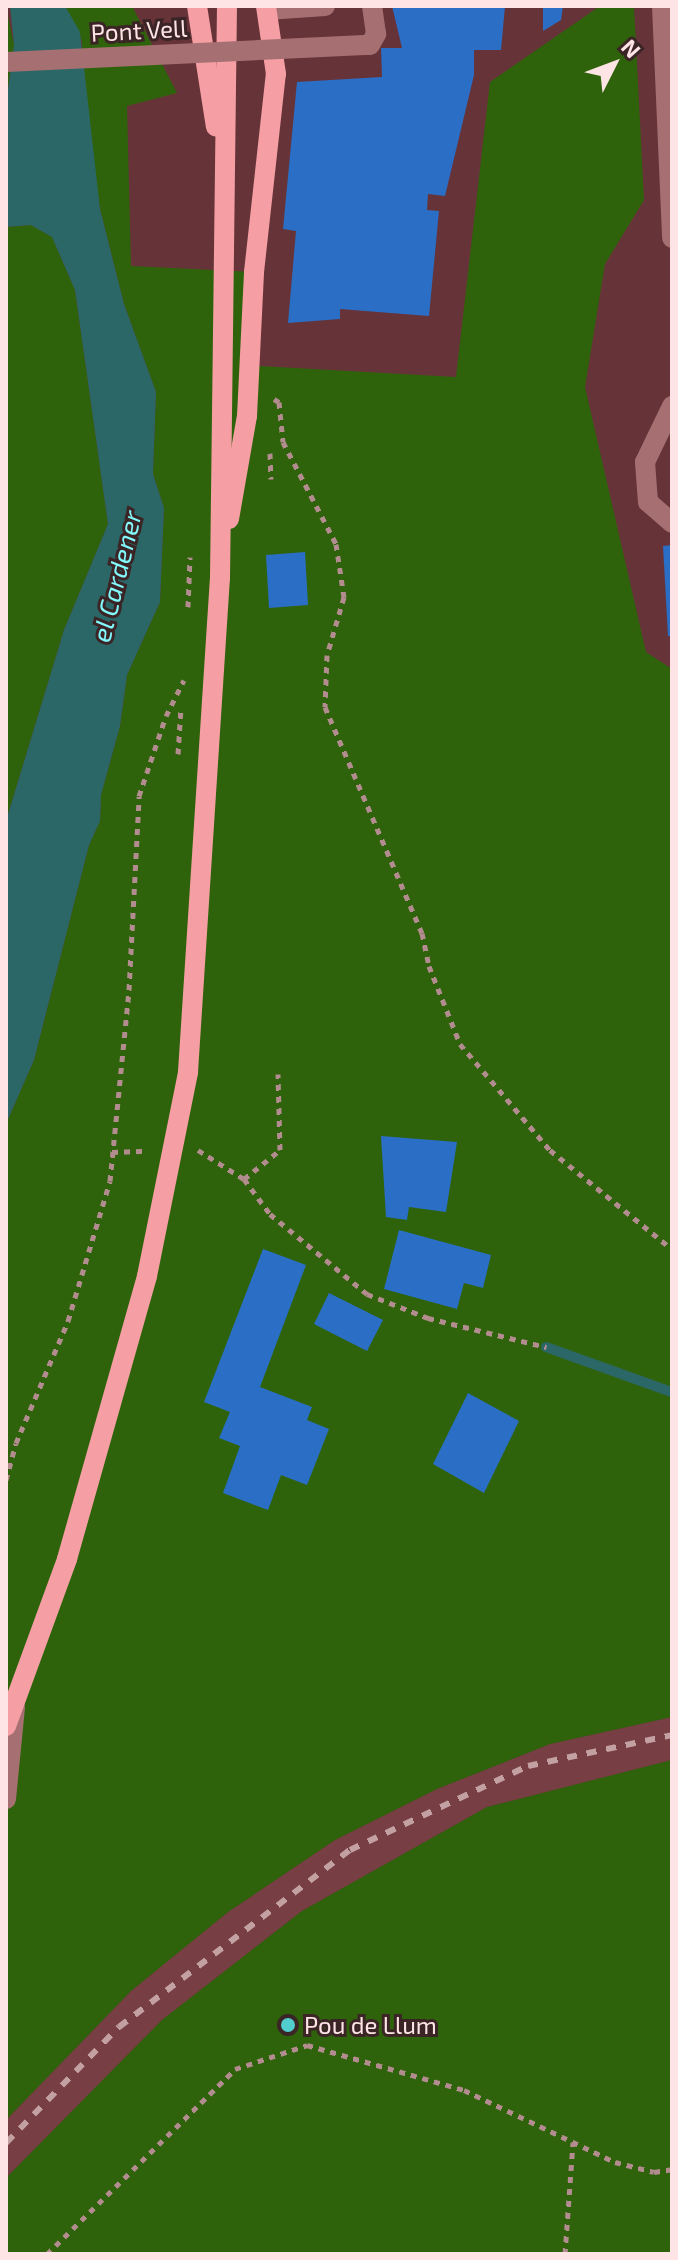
<!DOCTYPE html>
<style>
body{margin:0}
#map{position:relative;width:678px;height:2260px;overflow:hidden;background:#663438;font-family:"Exo 2",sans-serif}
div>[style]{position:absolute}
.built>*{inset:0;background:#773f43}
.green>*{inset:0;background:#2f630b}
.water>*{inset:0;background:#2c6767}
.stream>*{height:10px;margin:-5px;padding:0 5px;transform-origin:5px;border-radius:5px;background:#2c6767}
.building>*{inset:0;background:#2b6ec5}
.path>*{height:5px;margin-top:-2.5px;transform-origin:0;background:repeating-linear-gradient(90deg,#b28c8e 0 6px,transparent 0 12px)}
.minor>*{height:20px;margin:-10px;padding:0 10px;transform-origin:10px;border-radius:10px;background:#a67073}
.major>*{height:20px;margin:-10px;padding:0 10px;transform-origin:10px;border-radius:10px;background:#f59fa4}
.rail>*{height:6px;margin-top:-3px;transform-origin:0;background:repeating-linear-gradient(90deg,#c3a0a2 0 10px,transparent 0 20px)}
.minor-bridge>*{height:20px;margin:-10px;padding:0 10px;transform-origin:10px;border-radius:10px;background:#a67073}
.dots>*{width:22px;height:22px;translate:-50% -50%;box-sizing:border-box;border:4px solid #3b2425;border-radius:50%}
span{translate:-50% -50%;white-space:nowrap;text-align:center;line-height:1.15;-webkit-text-stroke:6px #3b2425;paint-order:stroke}
.street-label{font-size:24px;color:#fee4e4}
.poi-label{font-size:24px;color:#fee4e4}
.left{translate:0 -50%;text-align:left}
.water-label{font-size:26px;color:#82fafc;font-style:italic}
.frame{position:absolute;inset:0;border:8px solid #fee4e4;pointer-events:none}
.north{position:absolute;left:574px;top:24px;width:80px;height:80px;-webkit-text-stroke:6px #3b2425;paint-order:stroke;rotate:48deg;font-size:22px;font-weight:700;line-height:32px;text-align:center;color:#fee4e4}
.north::after{content:'';display:block;margin:auto;width:28px;height:36px;background:#fee4e4;clip-path:polygon(50% 0,100% 100%,50% 72%,0 100%)}
</style>
<div id="map">
<div class="built">
<div style="clip-path:polygon(672px 1717px,672px 1760px,487px 1807px,302px 1911px,162px 2020px,6px 2178px,6px 2120px,131px 1991px,228px 1912px,335px 1840px,437px 1789px,550px 1744px)"></div>
</div>
<div class="green">
<div style="clip-path:polygon(6px 6px,14px 45px,6px 104px)"></div>
<div style="clip-path:polygon(65px 6px,132px 6px,177px 93px,127px 106px,131px 266px,254px 272px,259px 366px,456px 377px,490px 82px,600px 6px,634px 6px,644px 200px,605px 264px,585px 387px,646px 652px,672px 669px,672px 1717px,550px 1744px,437px 1789px,335px 1840px,228px 1912px,131px 1991px,6px 2120px,6px 1124px,34px 1060px,89px 845px,100px 821px,101px 795px,120px 726px,127px 675px,160px 602px,164px 508px,153px 474px,156px 392px,124px 304px,100px 209px,83px 93px,82px 41px)"></div>
<div style="clip-path:polygon(31px 225px,52px 237px,75px 290px,108px 524px,64px 630px,6px 821px,6px 227px)"></div>
<div style="clip-path:polygon(672px 1760px,672px 2254px,6px 2254px,6px 2178px,162px 2020px,302px 1911px,487px 1807px)"></div>
</div>
<div class="water">
<div style="clip-path:polygon(10px 6px,65px 6px,80px 32px,100px 209px,124px 304px,156px 392px,153px 474px,164px 508px,160px 602px,127px 675px,120px 726px,101px 795px,100px 821px,89px 845px,34px 1060px,6px 1124px,6px 821px,64px 630px,108px 524px,75px 290px,52px 237px,31px 225px,6px 227px,6px 104px,14px 45px)"></div>
</div>
<div class="stream">
<div style="left:546px;top:1347px;width:134px;rotate:19.7deg"></div>
</div>
<div class="building">
<div style="clip-path:polygon(392px 6px,505px 6px,501px 50px,474px 50px,474px 75px,445px 196px,428px 194px,427px 210px,439px 211px,429px 316px,340px 309px,340px 319px,288px 323px,296px 231px,283px 229px,297px 82px,382px 77px,381px 48px,402px 48px)"></div>
<div style="clip-path:polygon(543px 6px,563px 6px,561px 20px,543px 31px)"></div>
<div style="clip-path:polygon(672px 545px,672px 636px,668px 636px,663px 546px)"></div>
<div style="clip-path:polygon(305px 552px,308px 605px,269px 608px,266px 555px)"></div>
<div style="clip-path:polygon(381px 1136px,457px 1142px,446px 1212px,409px 1207px,407px 1220px,386px 1217px)"></div>
<div style="clip-path:polygon(399px 1230px,491px 1255px,483px 1288px,464px 1283px,457px 1309px,384px 1289px)"></div>
<div style="clip-path:polygon(263px 1249px,306px 1265px,260px 1387px,312px 1407px,307px 1420px,329px 1429px,307px 1485px,281px 1475px,268px 1510px,223px 1493px,240px 1446px,219px 1438px,230px 1412px,204px 1402px)"></div>
<div style="clip-path:polygon(329px 1293px,383px 1320px,367px 1351px,314px 1324px)"></div>
<div style="clip-path:polygon(468px 1393px,519px 1421px,484px 1493px,433px 1464px)"></div>
</div>
<div class="path">
<div style="left:274px;top:399px;width:6px;rotate:31deg"></div>
<div style="left:279px;top:402px;width:40px;rotate:84.3deg"></div>
<div style="left:283px;top:442px;width:115px;rotate:62.5deg"></div>
<div style="left:336px;top:544px;width:54px;rotate:81.4deg"></div>
<div style="left:344px;top:597px;width:60px;rotate:106.3deg"></div>
<div style="left:327px;top:655px;width:52px;rotate:92.2deg"></div>
<div style="left:325px;top:707px;width:246px;rotate:66.8deg"></div>
<div style="left:422px;top:933px;width:34px;rotate:78deg"></div>
<div style="left:429px;top:966px;width:84px;rotate:68.3deg"></div>
<div style="left:460px;top:1044px;width:139px;rotate:49.7deg"></div>
<div style="left:550px;top:1150px;width:157px;rotate:39.1deg"></div>
<div style="left:270px;top:453px;width:26px;rotate:88deg"></div>
<div style="left:188px;top:607px;width:50px;rotate:-87.7deg"></div>
<div style="left:178px;top:754px;width:46px;rotate:-86.3deg"></div>
<div style="left:198px;top:1150px;width:54px;rotate:32.2deg"></div>
<div style="left:244px;top:1179px;width:44px;rotate:53.4deg"></div>
<div style="left:270px;top:1214px;width:126px;rotate:39.5deg"></div>
<div style="left:367px;top:1294px;width:66px;rotate:21.5deg"></div>
<div style="left:428px;top:1318px;width:122px;rotate:13.8deg"></div>
<div style="left:112px;top:1152px;width:35px;rotate:-2deg"></div>
<div style="left:244px;top:1179px;width:46px;rotate:-38.9deg"></div>
<div style="left:280px;top:1150px;width:76px;rotate:-91.5deg"></div>
<div style="left:6px;top:1480px;width:38px;rotate:-75deg"></div>
<div style="left:16px;top:1443px;width:133px;rotate:-66.9deg"></div>
<div style="left:68px;top:1321px;width:146px;rotate:-73.3deg"></div>
<div style="left:110px;top:1181px;width:192px;rotate:-84.3deg"></div>
<div style="left:129px;top:990px;width:194px;rotate:-87deg"></div>
<div style="left:139px;top:796px;width:84px;rotate:-71.4deg"></div>
<div style="left:166px;top:716px;width:40px;rotate:-63.4deg"></div>
<div style="left:47px;top:2254px;width:264px;rotate:-44.5deg"></div>
<div style="left:235px;top:2069px;width:76px;rotate:-18.4deg"></div>
<div style="left:307px;top:2045px;width:163px;rotate:16deg"></div>
<div style="left:464px;top:2090px;width:167px;rotate:25.5deg"></div>
<div style="left:615px;top:2162px;width:40px;rotate:14.4deg"></div>
<div style="left:654px;top:2172px;width:18px;rotate:-9deg"></div>
<div style="left:565px;top:2254px;width:112px;rotate:-85.9deg"></div>
</div>
<div class="minor">
<div style="left:662px;top:6px;width:232px;rotate:87.5deg"></div>
<div style="left:267px;top:10px;width:58px;rotate:-3.9deg"></div>
<div style="left:370px;top:45px;width:13px;rotate:-61deg"></div>
<div style="left:376px;top:34px;width:28px;rotate:-98deg"></div>
<div style="left:672px;top:406px;width:62px;rotate:115.7deg"></div>
<div style="left:645px;top:462px;width:40px;rotate:85.7deg"></div>
<div style="left:648px;top:502px;width:32px;rotate:41deg"></div>
<div style="left:6px;top:1799px;width:92px;rotate:-84.4deg"></div>
</div>
<div class="major">
<div style="left:197px;top:6px;width:122px;rotate:81.1deg"></div>
<div style="left:229px;top:519px;width:105px;rotate:-80.1deg"></div>
<div style="left:247px;top:416px;width:144px;rotate:-87.2deg"></div>
<div style="left:254px;top:272px;width:199px;rotate:-83.7deg"></div>
<div style="left:276px;top:74px;width:69px;rotate:-98.4deg"></div>
<div style="left:6px;top:1726px;width:178px;rotate:-69.9deg"></div>
<div style="left:67px;top:1559px;width:294px;rotate:-74.2deg"></div>
<div style="left:147px;top:1276px;width:208px;rotate:-78.6deg"></div>
<div style="left:188px;top:1072px;width:495px;rotate:-86.3deg"></div>
<div style="left:220px;top:578px;width:572px;rotate:-89.3deg"></div>
</div>
<div class="rail">
<div style="left:6px;top:2143px;width:162px;rotate:-45.8deg"></div>
<div style="left:119px;top:2027px;width:291px;rotate:-37.5deg"></div>
<div style="left:350px;top:1850px;width:197px;rotate:-25.3deg"></div>
<div style="left:528px;top:1766px;width:147px;rotate:-12.1deg"></div>
</div>
<div class="minor-bridge">
<div style="left:6px;top:62px;width:364px;rotate:-2.7deg"></div>
</div>
<div class="dots">
<div style="left:288px;top:2025px;background:#52cdce"></div>
</div>
<div class="street-label">
<span style="left:139px;top:30px;rotate:-3deg">Pont Vell</span>
</div>
<div class="poi-label">
<span class="left" style="left:304px;top:2025px">Pou de Llum</span>
</div>
<div class="water-label">
<span style="left:116px;top:576px;rotate:-76deg">el Cardener</span>
</div>
<div class="frame"></div>
<div class="north">N</div>
</div>
